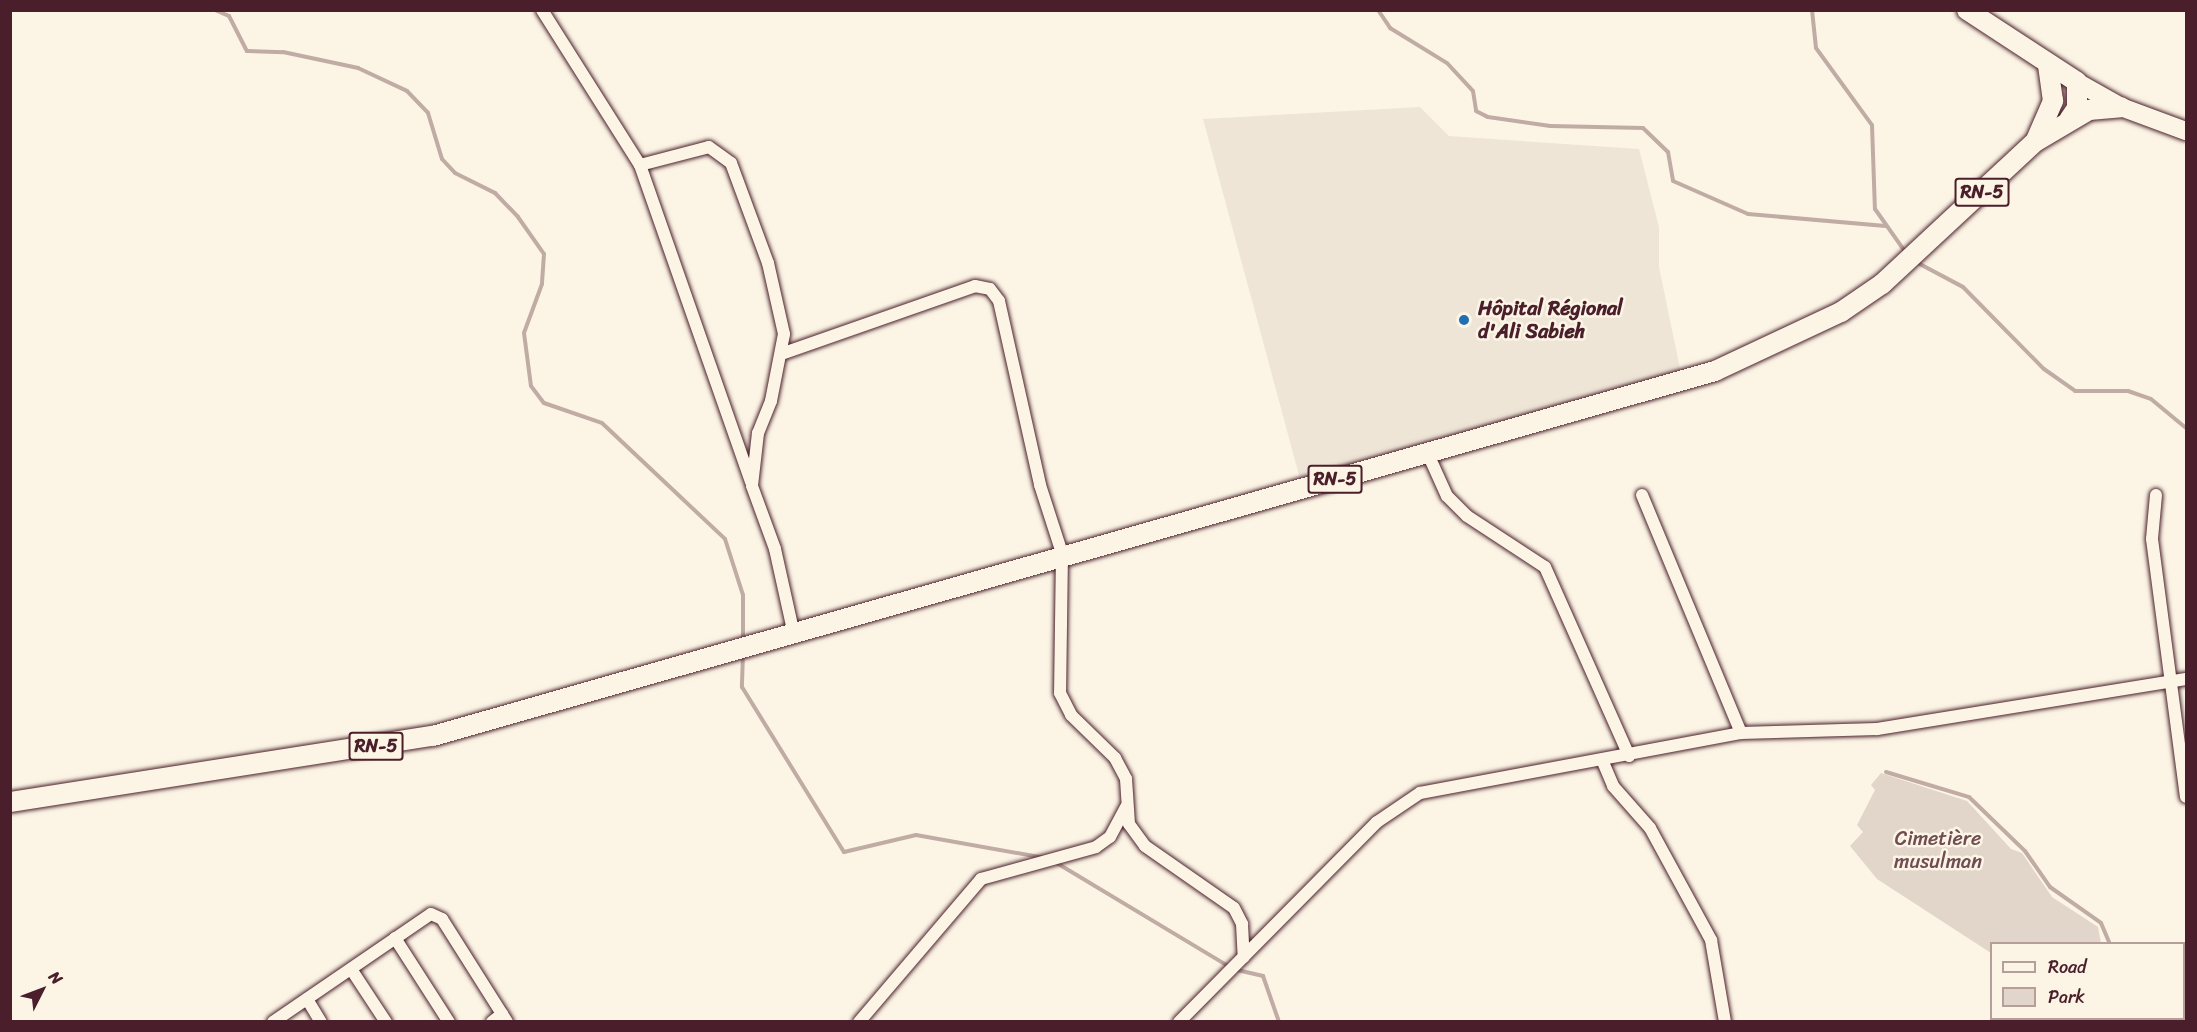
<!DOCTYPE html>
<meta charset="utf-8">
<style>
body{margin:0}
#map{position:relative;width:2197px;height:1032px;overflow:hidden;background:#fcf5e5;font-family:Sriracha,sans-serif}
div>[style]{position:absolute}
.built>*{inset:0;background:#eee5d7}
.green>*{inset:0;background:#e2d5ca}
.stream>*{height:4px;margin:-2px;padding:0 2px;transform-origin:2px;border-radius:2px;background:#c0aca5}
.roads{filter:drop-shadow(0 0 2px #4a1f2b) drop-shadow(0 0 2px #4a1f2b)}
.minor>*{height:12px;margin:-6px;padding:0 6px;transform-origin:6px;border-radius:6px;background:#fcf5e5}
.secondary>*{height:18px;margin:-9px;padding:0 9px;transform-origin:9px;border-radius:9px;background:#fcf5e5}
.primary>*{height:20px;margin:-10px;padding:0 10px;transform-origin:10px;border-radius:10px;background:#fcf5e5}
.dots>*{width:16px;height:16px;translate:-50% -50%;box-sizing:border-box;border:3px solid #fcf5e5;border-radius:50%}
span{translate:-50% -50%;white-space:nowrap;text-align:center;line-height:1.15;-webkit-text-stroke:5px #fcf5e5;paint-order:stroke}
.shield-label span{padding:2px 4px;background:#fcf5e5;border:2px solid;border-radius:4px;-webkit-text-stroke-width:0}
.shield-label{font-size:18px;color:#4a1f2b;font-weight:700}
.poi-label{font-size:20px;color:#4a1f2b;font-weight:700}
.left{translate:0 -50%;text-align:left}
.park-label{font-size:20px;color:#704c53}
.frame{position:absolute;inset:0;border:12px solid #4a1f2b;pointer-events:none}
.legend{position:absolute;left:1990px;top:942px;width:195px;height:78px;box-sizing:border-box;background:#fcf5e5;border:2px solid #b59f9b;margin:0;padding:8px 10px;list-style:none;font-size:18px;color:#4a1f2b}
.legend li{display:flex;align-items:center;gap:12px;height:30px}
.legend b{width:30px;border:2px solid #b59f9b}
.north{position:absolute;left:12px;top:960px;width:60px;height:60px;-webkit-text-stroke:4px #fcf5e5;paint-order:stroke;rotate:48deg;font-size:16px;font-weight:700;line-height:24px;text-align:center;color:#4a1f2b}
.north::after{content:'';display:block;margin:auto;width:21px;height:27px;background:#4a1f2b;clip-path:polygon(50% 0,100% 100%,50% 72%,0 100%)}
</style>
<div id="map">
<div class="built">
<div style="clip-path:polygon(1420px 107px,1449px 136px,1639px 149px,1659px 227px,1659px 267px,1681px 373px,1300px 479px,1203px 119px)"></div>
</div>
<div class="green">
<div style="clip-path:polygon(1881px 773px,1967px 801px,2011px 849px,2022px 853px,2052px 897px,2098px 927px,2101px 943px,1992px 944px,1991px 953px,1877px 879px,1850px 846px,1863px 832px,1857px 825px,1875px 790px,1871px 785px)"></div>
<div style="clip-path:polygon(2184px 1017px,2186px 1021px,2100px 1019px,2184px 1018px)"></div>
</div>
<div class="stream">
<div style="left:181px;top:10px;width:15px"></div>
<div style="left:215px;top:10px;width:15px;rotate:23deg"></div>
<div style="left:229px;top:16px;width:39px;rotate:63deg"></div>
<div style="left:247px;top:51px;width:36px;rotate:2deg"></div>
<div style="left:283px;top:52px;width:77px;rotate:12deg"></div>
<div style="left:358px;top:68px;width:54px;rotate:25.1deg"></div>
<div style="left:407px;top:91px;width:30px;rotate:46deg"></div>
<div style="left:428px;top:113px;width:48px;rotate:73.1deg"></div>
<div style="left:442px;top:159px;width:19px;rotate:47deg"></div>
<div style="left:455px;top:173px;width:45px;rotate:26.6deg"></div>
<div style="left:495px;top:193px;width:33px;rotate:46deg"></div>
<div style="left:518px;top:217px;width:45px;rotate:54.9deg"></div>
<div style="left:544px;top:254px;width:30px;rotate:94deg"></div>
<div style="left:542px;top:284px;width:52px;rotate:110.2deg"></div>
<div style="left:524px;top:333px;width:53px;rotate:82.5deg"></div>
<div style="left:531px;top:386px;width:21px;rotate:53deg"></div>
<div style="left:544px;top:403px;width:61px;rotate:19deg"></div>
<div style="left:602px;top:423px;width:169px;rotate:43.3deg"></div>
<div style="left:725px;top:539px;width:59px;rotate:72.2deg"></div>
<div style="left:743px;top:595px;width:45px;rotate:90deg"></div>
<div style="left:1378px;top:10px;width:22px;rotate:56deg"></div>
<div style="left:1390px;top:28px;width:67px;rotate:31.6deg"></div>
<div style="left:1447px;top:63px;width:38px;rotate:47deg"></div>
<div style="left:1473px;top:91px;width:20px;rotate:81deg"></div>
<div style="left:1476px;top:111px;width:13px;rotate:27deg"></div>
<div style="left:1488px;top:117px;width:63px;rotate:8.3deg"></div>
<div style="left:1550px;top:126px;width:93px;rotate:1.2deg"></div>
<div style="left:1643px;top:128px;width:35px;rotate:44deg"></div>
<div style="left:1668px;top:152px;width:29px;rotate:80deg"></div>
<div style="left:1673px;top:181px;width:82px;rotate:23.7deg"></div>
<div style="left:1748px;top:214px;width:138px;rotate:5deg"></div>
<div style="left:1812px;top:10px;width:38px;rotate:84deg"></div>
<div style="left:1816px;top:48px;width:95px;rotate:54deg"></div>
<div style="left:1872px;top:125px;width:84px;rotate:88deg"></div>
<div style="left:1875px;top:209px;width:54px;rotate:54.8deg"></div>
<div style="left:1916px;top:262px;width:53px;rotate:28deg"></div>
<div style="left:1963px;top:287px;width:115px;rotate:45.4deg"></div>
<div style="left:2044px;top:369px;width:38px;rotate:35deg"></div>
<div style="left:2075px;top:391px;width:53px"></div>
<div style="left:2128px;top:391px;width:24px;rotate:19deg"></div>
<div style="left:2151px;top:399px;width:45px;rotate:39.6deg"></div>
<div style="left:743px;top:654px;width:33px;rotate:92deg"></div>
<div style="left:742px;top:687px;width:194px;rotate:58.3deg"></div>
<div style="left:844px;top:852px;width:74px;rotate:-13.3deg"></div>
<div style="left:916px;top:835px;width:131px;rotate:10.1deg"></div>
<div style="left:1886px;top:772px;width:87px;rotate:16.8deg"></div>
<div style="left:1969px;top:797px;width:78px;rotate:44deg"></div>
<div style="left:2025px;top:851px;width:44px;rotate:55.2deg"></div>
<div style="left:2050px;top:887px;width:62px;rotate:35.2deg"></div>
<div style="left:2101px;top:923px;width:23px;rotate:67deg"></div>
<div style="left:1055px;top:862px;width:208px;rotate:31deg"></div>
<div style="left:1233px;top:969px;width:31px;rotate:13deg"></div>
<div style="left:1263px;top:976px;width:49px;rotate:70.8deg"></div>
<div style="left:2184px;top:1009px;width:4px;rotate:56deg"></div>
</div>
<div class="roads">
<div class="minor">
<div style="left:542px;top:10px;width:183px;rotate:57.7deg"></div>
<div style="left:640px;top:165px;width:71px;rotate:-14.6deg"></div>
<div style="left:709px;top:147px;width:27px;rotate:36deg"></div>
<div style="left:731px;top:163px;width:107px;rotate:69.7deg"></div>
<div style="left:768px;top:263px;width:73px;rotate:77.3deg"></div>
<div style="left:784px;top:334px;width:68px;rotate:101deg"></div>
<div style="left:771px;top:401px;width:35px;rotate:112deg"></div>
<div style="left:758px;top:433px;width:53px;rotate:96.5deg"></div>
<div style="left:752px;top:486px;width:67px;rotate:69.9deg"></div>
<div style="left:775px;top:549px;width:88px;rotate:77.5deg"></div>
<div style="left:640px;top:165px;width:336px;rotate:70.7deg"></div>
<div style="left:784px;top:353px;width:202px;rotate:-19.3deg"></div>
<div style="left:975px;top:286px;width:15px;rotate:11deg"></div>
<div style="left:990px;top:289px;width:15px;rotate:53deg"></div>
<div style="left:999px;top:301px;width:189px;rotate:77.4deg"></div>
<div style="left:1040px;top:485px;width:71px;rotate:72.1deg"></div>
<div style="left:1062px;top:553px;width:140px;rotate:90.8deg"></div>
<div style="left:1060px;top:693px;width:25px;rotate:63deg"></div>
<div style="left:1071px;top:715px;width:62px;rotate:44.3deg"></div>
<div style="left:1115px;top:758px;width:24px;rotate:62deg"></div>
<div style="left:1126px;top:779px;width:45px;rotate:86.2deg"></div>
<div style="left:1129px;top:824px;width:27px;rotate:54deg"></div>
<div style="left:1145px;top:846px;width:108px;rotate:34.9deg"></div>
<div style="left:1234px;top:908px;width:18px;rotate:63deg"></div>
<div style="left:1242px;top:924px;width:33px;rotate:87deg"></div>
<div style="left:1428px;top:454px;width:46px;rotate:65.7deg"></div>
<div style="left:1447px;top:496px;width:28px;rotate:45deg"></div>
<div style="left:1467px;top:516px;width:93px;rotate:33.2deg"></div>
<div style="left:1545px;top:567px;width:207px;rotate:66deg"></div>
<div style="left:1642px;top:495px;width:258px;rotate:67.4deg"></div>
<div style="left:2156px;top:495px;width:44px;rotate:95.2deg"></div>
<div style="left:2152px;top:539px;width:260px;rotate:82.5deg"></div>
<div style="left:1603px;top:762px;width:26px;rotate:67deg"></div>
<div style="left:1613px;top:786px;width:56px;rotate:48.6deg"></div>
<div style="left:1650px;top:828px;width:128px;rotate:61.4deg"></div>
<div style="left:1711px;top:940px;width:83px;rotate:80.3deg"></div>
<div style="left:395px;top:938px;width:100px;rotate:57.3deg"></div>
<div style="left:351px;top:969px;width:64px;rotate:56.6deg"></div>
<div style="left:307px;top:999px;width:27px;rotate:59deg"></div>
<div style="left:273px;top:1022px;width:191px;rotate:-34.4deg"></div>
<div style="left:431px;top:914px;width:12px;rotate:24deg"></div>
<div style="left:442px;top:919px;width:122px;rotate:57.7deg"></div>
<div style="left:492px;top:1022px;width:13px;rotate:-39deg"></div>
<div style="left:859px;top:1022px;width:188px;rotate:-49.5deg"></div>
<div style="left:981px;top:879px;width:119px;rotate:-15.5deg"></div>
<div style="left:1096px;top:847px;width:17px;rotate:-36deg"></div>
<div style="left:1110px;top:837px;width:34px;rotate:-62deg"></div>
<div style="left:1179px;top:1022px;width:281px;rotate:-45.3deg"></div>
<div style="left:1377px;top:822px;width:52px;rotate:-34deg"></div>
<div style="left:1420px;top:793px;width:327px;rotate:-10.6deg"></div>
<div style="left:1741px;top:733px;width:136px;rotate:-1.7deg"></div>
<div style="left:1877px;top:729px;width:313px;rotate:-9.2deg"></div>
</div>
<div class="secondary">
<div style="left:2077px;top:82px;width:51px;rotate:29.6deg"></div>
<div style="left:2121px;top:107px;width:69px;rotate:20.3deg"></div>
</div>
<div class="primary">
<div style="left:1967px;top:10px;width:131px;rotate:33.2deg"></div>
<div style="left:2077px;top:82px;width:26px;rotate:90deg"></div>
<div style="left:2077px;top:108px;width:14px;rotate:124deg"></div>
<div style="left:2036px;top:140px;width:43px;rotate:-66.4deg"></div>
<div style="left:2053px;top:101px;width:36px;rotate:-98deg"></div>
<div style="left:10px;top:802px;width:428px;rotate:-8.9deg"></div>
<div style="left:433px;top:736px;width:1333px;rotate:-15.89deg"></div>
<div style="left:1715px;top:371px;width:139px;rotate:-25.1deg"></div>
<div style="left:1841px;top:312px;width:50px;rotate:-34.3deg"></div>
<div style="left:1882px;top:284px;width:209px;rotate:-42.9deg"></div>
<div style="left:2035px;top:142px;width:63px;rotate:-30.7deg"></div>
<div style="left:2089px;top:110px;width:32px;rotate:-5deg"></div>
</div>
</div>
<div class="dots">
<div style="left:1464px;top:320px;background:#1f6fb2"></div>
</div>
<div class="shield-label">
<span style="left:1982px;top:192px">RN-5</span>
<span style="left:1335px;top:479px">RN-5</span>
<span style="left:376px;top:746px">RN-5</span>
</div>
<div class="poi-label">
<span class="left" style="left:1478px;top:320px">Hôpital Régional<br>d'Ali Sabieh</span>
</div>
<div class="park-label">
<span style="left:1938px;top:850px">Cimetière<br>musulman</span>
</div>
<div class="frame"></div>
<ul class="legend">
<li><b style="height:8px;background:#fcf5e5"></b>Road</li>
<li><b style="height:16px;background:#e2d5ca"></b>Park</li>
</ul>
<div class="north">N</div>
</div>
